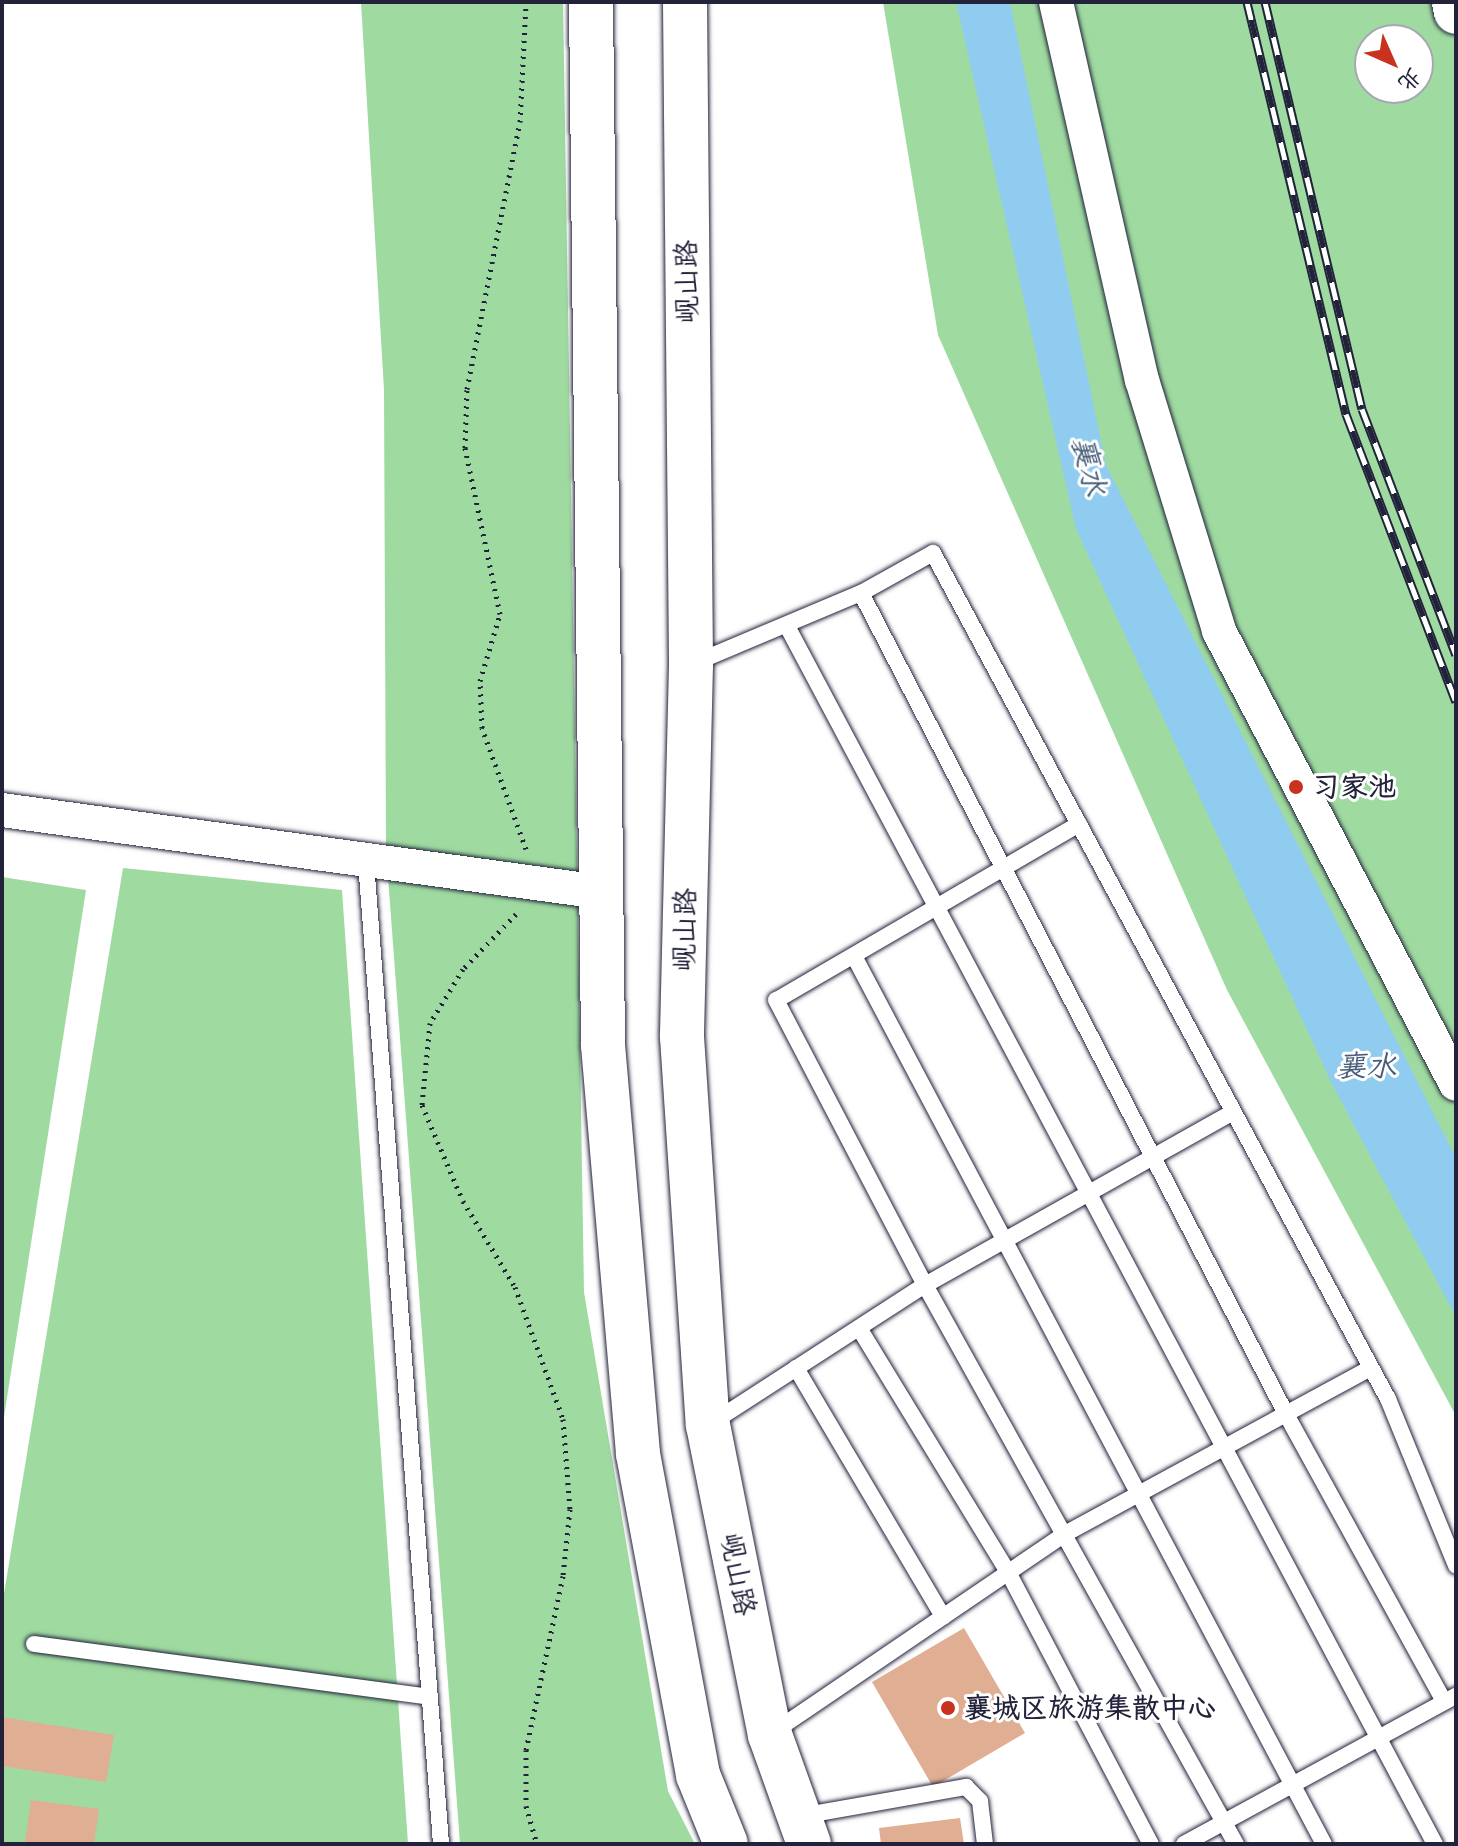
<!DOCTYPE html>
<meta charset="utf-8">
<style>
body{margin:0}
#map{position:relative;width:1458px;height:1846px;overflow:hidden;background:#fff;font-family:Sriracha,"LXGW WenKai TC",sans-serif}
div>[style]{position:absolute}
.green>*{inset:0;background:#9fdba1}
.water>*{inset:0;background:#90ccf0}
.building>*{inset:0;background:#e0ae92}
.path>*{height:5px;margin-top:-2.5px;transform-origin:0;background:repeating-linear-gradient(90deg,#22223b 0 2px,transparent 0 8px)}
.roads{filter:drop-shadow(0 0 2px #22223b) drop-shadow(0 0 2px #22223b)}
.lane>*{height:16px;margin:-8px;padding:0 8px;transform-origin:8px;border-radius:8px;background:#fff}
.street>*{height:34px;margin:-17px;padding:0 17px;transform-origin:17px;border-radius:17px;background:#fff}
.secondary>*{height:44px;margin:-22px;padding:0 22px;transform-origin:22px;border-radius:22px;background:#fff}
.highway>*{height:44px;margin:-22px;padding:0 22px;transform-origin:22px;border-radius:22px;background:#fff}
.rail>*{height:9px;margin-top:-4.5px;transform-origin:0;background:repeating-linear-gradient(90deg,#fff 0 18px,#22223b 0 36px);box-sizing:border-box;border-block:2px solid #22223b}
.dots>*{width:22px;height:22px;translate:-50% -50%;box-sizing:border-box;border:4px solid #fff;border-radius:50%}
span{translate:-50% -50%;white-space:nowrap;text-align:center;line-height:1.15;-webkit-text-stroke:6px #fff;paint-order:stroke}
.street-label{font-size:28px;color:#22223b}
.poi-label{font-size:28px;color:#22223b;font-weight:700}
.left{translate:0 -50%;text-align:left}
.water-label{font-size:30px;color:#485e7a;font-style:italic}
.frame{position:absolute;inset:0;border:4px solid #22223b;pointer-events:none}
.north{position:absolute;left:1354px;top:24px;width:80px;height:80px;box-sizing:border-box;background:#fff;border:2px solid #a7a7b1;border-radius:50%;rotate:135deg;font-size:22px;font-weight:700;line-height:32px;text-align:center;color:#22223b}
.north::after{content:'';display:block;margin:auto;width:28px;height:36px;background:#c8321e;clip-path:polygon(50% 0,100% 100%,50% 72%,0 100%)}
</style>
<div id="map">
<div class="green">
<div style="clip-path:polygon(361px 2px,563px 2px,584px 1292px,668px 1791px,695px 1844px,460px 1844px,386px 850px,384px 390px)"></div>
<div style="clip-path:polygon(evenodd,883px 2px,1456px 2px,1456px 1416px,1227px 990px,938px 335px,883px 2px,1370px 40px,1418px 40px,1418px 88px,1370px 88px,1370px 40px)"></div>
<div style="clip-path:polygon(123px 868px,342px 890px,408px 1844px,2px 1844px,2px 1606px)"></div>
<div style="clip-path:polygon(2px 877px,86px 890px,2px 1430px)"></div>
</div>
<div class="water">
<div style="clip-path:polygon(956px 2px,1010px 2px,1106px 465px,1456px 1158px,1456px 1317px,1332px 1084px,1076px 529px)"></div>
</div>
<div class="building">
<div style="clip-path:polygon(964px 1628px,1025px 1733px,933px 1787px,872px 1682px)"></div>
<div style="clip-path:polygon(2px 1717px,114px 1735px,106px 1782px,2px 1766px)"></div>
<div style="clip-path:polygon(31px 1800px,99px 1809px,94px 1844px,25px 1844px)"></div>
<div style="clip-path:polygon(960px 1818px,964px 1844px,881px 1844px,879px 1828px)"></div>
</div>
<div class="path">
<div style="left:526px;top:849px;width:129px;rotate:-110deg"></div>
<div style="left:482px;top:728px;width:47px;rotate:-92.4deg"></div>
<div style="left:480px;top:681px;width:70px;rotate:-73.4deg"></div>
<div style="left:500px;top:614px;width:170px;rotate:-101.9deg"></div>
<div style="left:465px;top:448px;width:59px;rotate:-88.1deg"></div>
<div style="left:467px;top:389px;width:272px;rotate:-78.8deg"></div>
<div style="left:520px;top:122px;width:120px;rotate:-87.1deg"></div>
<div style="left:516px;top:914px;width:76px;rotate:133.9deg"></div>
<div style="left:463px;top:969px;width:63px;rotate:121.4deg"></div>
<div style="left:430px;top:1023px;width:82px;rotate:95.6deg"></div>
<div style="left:422px;top:1105px;width:104px;rotate:66.9deg"></div>
<div style="left:463px;top:1201px;width:100px;rotate:58.8deg"></div>
<div style="left:515px;top:1287px;width:140px;rotate:70deg"></div>
<div style="left:563px;top:1419px;width:90px;rotate:85.6deg"></div>
<div style="left:570px;top:1509px;width:67px;rotate:96deg"></div>
<div style="left:563px;top:1576px;width:178px;rotate:102deg"></div>
<div style="left:526px;top:1750px;width:56px;rotate:90deg"></div>
<div style="left:526px;top:1806px;width:40px;rotate:74deg"></div>
</div>
<div class="roads">
<div class="lane">
<div style="left:861px;top:593px;width:924px;rotate:62.63deg"></div>
<div style="left:1286px;top:1414px;width:326px;rotate:61.2deg"></div>
<div style="left:787px;top:626px;width:1380px;rotate:61.99deg"></div>
<div style="left:692px;top:664px;width:183px;rotate:-22.8deg"></div>
<div style="left:861px;top:593px;width:82px;rotate:-29.1deg"></div>
<div style="left:933px;top:553px;width:961px;rotate:61.73deg"></div>
<div style="left:1388px;top:1399px;width:180px;rotate:67.8deg"></div>
<div style="left:1079px;top:824px;width:350px;rotate:149.8deg"></div>
<div style="left:776px;top:1000px;width:322px;rotate:62.4deg"></div>
<div style="left:925px;top:1285px;width:640px;rotate:60.91deg"></div>
<div style="left:366px;top:862px;width:985px;rotate:85.63deg"></div>
<div style="left:855px;top:958px;width:1002px;rotate:62.11deg"></div>
<div style="left:859px;top:1328px;width:286px;rotate:58.6deg"></div>
<div style="left:1008px;top:1572px;width:307px;rotate:62.3deg"></div>
<div style="left:796px;top:1368px;width:289px;rotate:59.4deg"></div>
<div style="left:713px;top:1422px;width:252px;rotate:-32.9deg"></div>
<div style="left:925px;top:1285px;width:353px;rotate:-29.3deg"></div>
<div style="left:34px;top:1644px;width:399px;rotate:7.6deg"></div>
<div style="left:772px;top:1733px;width:352px;rotate:-34.2deg"></div>
<div style="left:1063px;top:1535px;width:350px;rotate:-28.5deg"></div>
<div style="left:801px;top:1816px;width:168px;rotate:-10deg"></div>
<div style="left:966px;top:1787px;width:20px;rotate:45deg"></div>
<div style="left:980px;top:1801px;width:43px;rotate:83.4deg"></div>
<div style="left:1184px;top:1844px;width:310px;rotate:-28.6deg"></div>
</div>
<div class="street">
<div style="left:1056px;top:2px;width:388px;rotate:77.2deg"></div>
<div style="left:1142px;top:380px;width:263px;rotate:72.9deg"></div>
<div style="left:1219px;top:631px;width:511px;rotate:62.38deg"></div>
<div style="left:2px;top:810px;width:605px;rotate:7.8deg"></div>
</div>
<div class="secondary">
<div style="left:1454px;top:2px;width:10px;rotate:79deg"></div>
</div>
<div class="highway">
<div style="left:591px;top:2px;width:1043px;rotate:89.34deg"></div>
<div style="left:603px;top:1045px;width:410px;rotate:85.1deg"></div>
<div style="left:638px;top:1454px;width:327px;rotate:79.4deg"></div>
<div style="left:698px;top:1775px;width:74px;rotate:67.9deg"></div>
<div style="left:685px;top:2px;width:663px;rotate:89.48deg"></div>
<div style="left:691px;top:665px;width:372px;rotate:91.4deg"></div>
<div style="left:682px;top:1037px;width:389px;rotate:86.2deg"></div>
<div style="left:708px;top:1425px;width:316px;rotate:78.7deg"></div>
<div style="left:770px;top:1735px;width:116px;rotate:70.3deg"></div>
</div>
</div>
<div class="rail">
<div style="left:1247px;top:2px;width:424px;rotate:76.5deg"></div>
<div style="left:1346px;top:414px;width:308px;rotate:69.1deg"></div>
<div style="left:1265px;top:2px;width:418px;rotate:76.6deg"></div>
<div style="left:1362px;top:409px;width:263px;rotate:69.1deg"></div>
</div>
<div class="dots">
<div style="left:1296px;top:787px;background:#c8321e"></div>
<div style="left:948px;top:1708px;background:#c8321e"></div>
</div>
<div class="street-label">
<span style="left:687px;top:282px;rotate:-91deg">岘山路</span>
<span style="left:685px;top:930px;rotate:-89deg">岘山路</span>
<span style="left:738px;top:1574px;rotate:79deg">岘山路</span>
</div>
<div class="poi-label">
<span class="left" style="left:1312px;top:787px">习家池</span>
<span class="left" style="left:964px;top:1708px">襄城区旅游集散中心</span>
</div>
<div class="water-label">
<span style="left:1089px;top:466px;rotate:76deg">襄水</span>
<span style="left:1366px;top:1066px">襄水</span>
</div>
<div class="frame"></div>
<div class="north">北</div>
</div>
